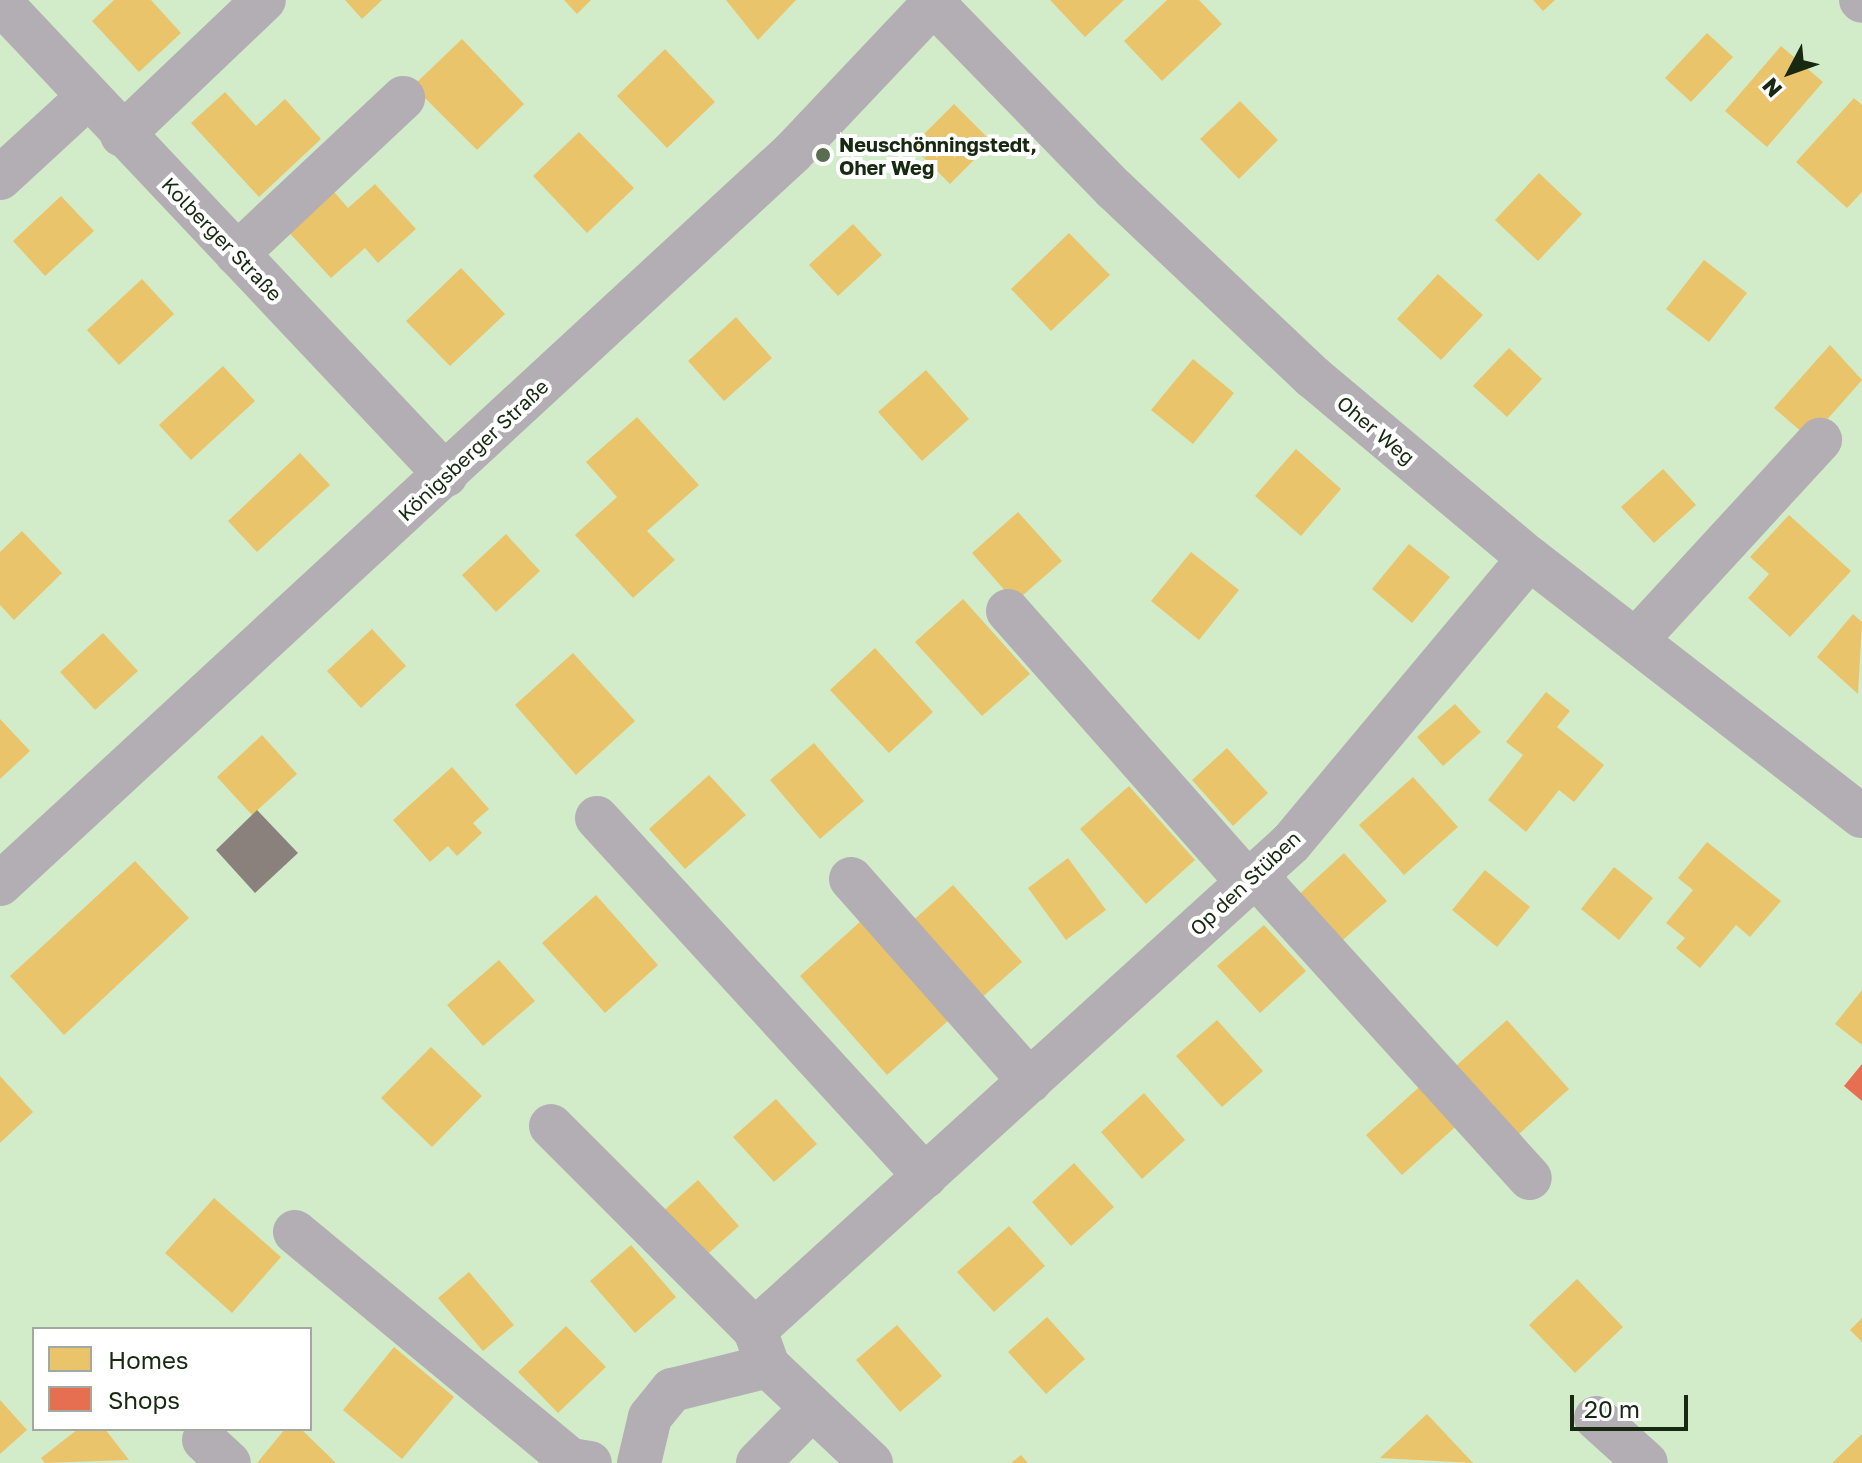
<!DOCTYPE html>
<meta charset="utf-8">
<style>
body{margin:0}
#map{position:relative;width:1862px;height:1463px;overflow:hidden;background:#d2ecc9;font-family:"Golos Text",sans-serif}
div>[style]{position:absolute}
.homes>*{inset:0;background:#e9c46a}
.shops>*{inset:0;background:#e76f51}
.industry>*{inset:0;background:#8a817c}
.minor>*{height:44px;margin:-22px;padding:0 22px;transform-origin:22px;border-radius:22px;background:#b2aeb3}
.dots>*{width:22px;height:22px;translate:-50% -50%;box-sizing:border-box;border:4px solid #fff;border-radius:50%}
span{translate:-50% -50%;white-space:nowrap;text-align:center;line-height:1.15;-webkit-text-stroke:8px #fff;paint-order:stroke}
.poi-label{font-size:20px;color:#182911;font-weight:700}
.left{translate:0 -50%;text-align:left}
.street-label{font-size:20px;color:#182911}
.legend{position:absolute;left:32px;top:1327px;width:280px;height:104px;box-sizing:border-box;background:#fff;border:2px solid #a3a9a0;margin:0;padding:10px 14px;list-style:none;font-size:24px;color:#182911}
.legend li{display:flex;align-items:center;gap:16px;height:40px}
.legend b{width:40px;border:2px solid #a3a9a0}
.north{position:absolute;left:1750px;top:32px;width:80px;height:80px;-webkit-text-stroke:6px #fff;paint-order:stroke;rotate:229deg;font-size:22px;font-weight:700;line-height:32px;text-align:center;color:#182911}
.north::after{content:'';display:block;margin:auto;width:28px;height:36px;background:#182911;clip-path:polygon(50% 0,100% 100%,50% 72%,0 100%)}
.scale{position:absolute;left:1570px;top:1395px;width:118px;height:36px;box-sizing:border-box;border:4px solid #182911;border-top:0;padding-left:10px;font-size:24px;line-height:28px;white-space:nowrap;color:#182911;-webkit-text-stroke:6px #fff;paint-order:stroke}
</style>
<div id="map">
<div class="homes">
<div style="clip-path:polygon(114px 0,151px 0,181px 33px,139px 72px,92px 21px)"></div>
<div style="clip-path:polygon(345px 0,382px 0,362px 19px)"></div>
<div style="clip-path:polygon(564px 0,591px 0,577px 14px)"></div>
<div style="clip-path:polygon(726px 0,796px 0,758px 40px)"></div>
<div style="clip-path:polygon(1050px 0,1124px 0,1085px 37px)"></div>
<div style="clip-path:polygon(1167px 0,1199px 0,1222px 24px,1162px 81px,1124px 41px)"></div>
<div style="clip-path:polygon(1533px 0,1555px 0,1543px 11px)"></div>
<div style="clip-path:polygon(1707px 33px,1733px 57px,1691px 102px,1665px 78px)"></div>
<div style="clip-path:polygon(462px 39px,524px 104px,477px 150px,413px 86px)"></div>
<div style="clip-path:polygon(1781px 46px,1823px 82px,1767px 147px,1725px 111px)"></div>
<div style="clip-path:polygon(665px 49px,715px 102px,667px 148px,617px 96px)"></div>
<div style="clip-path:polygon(225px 92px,256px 126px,285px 99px,321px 139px,259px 197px,191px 123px)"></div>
<div style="clip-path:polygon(1854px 98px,1862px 105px,1862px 192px,1847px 208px,1796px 162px)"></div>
<div style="clip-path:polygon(1240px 101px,1278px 140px,1239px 179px,1200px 139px)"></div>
<div style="clip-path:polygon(954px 104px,992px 142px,950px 184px,912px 146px)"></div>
<div style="clip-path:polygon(579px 132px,634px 188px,587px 233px,533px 176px)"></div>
<div style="clip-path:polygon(1539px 173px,1582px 214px,1538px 261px,1495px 220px)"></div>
<div style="clip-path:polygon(375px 184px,416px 229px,378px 263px,365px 248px,331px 278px,284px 227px,329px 186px,348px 208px)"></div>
<div style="clip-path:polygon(61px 196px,94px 231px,45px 276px,13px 241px)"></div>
<div style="clip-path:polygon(853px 224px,882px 255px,838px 296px,809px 265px)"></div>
<div style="clip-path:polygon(1069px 233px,1110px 275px,1051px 331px,1011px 289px)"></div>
<div style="clip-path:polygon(1704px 260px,1747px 293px,1709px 342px,1666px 309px)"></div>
<div style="clip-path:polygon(461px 268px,505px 314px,450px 366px,406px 321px)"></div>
<div style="clip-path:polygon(1438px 274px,1483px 315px,1441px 360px,1397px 319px)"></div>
<div style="clip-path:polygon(142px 279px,174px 314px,119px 365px,87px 330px)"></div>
<div style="clip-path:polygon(736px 317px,772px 358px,724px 401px,688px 361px)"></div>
<div style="clip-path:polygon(1830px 345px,1862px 380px,1810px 439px,1774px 408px)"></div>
<div style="clip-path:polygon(1509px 348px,1542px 379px,1507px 417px,1473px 386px)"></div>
<div style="clip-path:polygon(1193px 359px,1234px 393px,1193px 444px,1151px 410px)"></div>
<div style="clip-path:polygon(223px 366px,255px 401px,191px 460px,159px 425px)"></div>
<div style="clip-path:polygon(926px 370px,969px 419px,922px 461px,878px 412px)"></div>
<div style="clip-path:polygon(637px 417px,699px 485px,647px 531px,675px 560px,633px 598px,575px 535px,617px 497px,586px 462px)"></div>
<div style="clip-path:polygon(1296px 449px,1341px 489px,1301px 536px,1255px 496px)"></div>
<div style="clip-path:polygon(300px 453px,330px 485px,257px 552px,228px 521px)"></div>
<div style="clip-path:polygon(1663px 469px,1696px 505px,1654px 543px,1621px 507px)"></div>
<div style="clip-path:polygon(1018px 512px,1062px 561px,1015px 602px,972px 553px)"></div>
<div style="clip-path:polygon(1789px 515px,1851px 571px,1790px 637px,1748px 598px,1769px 574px,1750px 557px)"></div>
<div style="clip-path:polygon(22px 531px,62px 573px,14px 620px,0 605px,0 552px)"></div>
<div style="clip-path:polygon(506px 534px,540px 571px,496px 612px,462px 575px)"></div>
<div style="clip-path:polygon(1409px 544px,1450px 577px,1412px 623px,1372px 589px)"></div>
<div style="clip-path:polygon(1191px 552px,1239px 590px,1199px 640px,1151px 601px)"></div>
<div style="clip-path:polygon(963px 599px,1030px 674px,982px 716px,915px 642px)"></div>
<div style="clip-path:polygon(1853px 614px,1862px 622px,1858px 694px,1817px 657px)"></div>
<div style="clip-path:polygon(372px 629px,406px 666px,361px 708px,327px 671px)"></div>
<div style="clip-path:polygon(103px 633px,138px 671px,95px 710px,60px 672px)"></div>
<div style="clip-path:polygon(875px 648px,933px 712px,889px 753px,830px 690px)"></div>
<div style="clip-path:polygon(573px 653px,635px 721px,576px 775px,515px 705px)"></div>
<div style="clip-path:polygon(1546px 692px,1570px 711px,1557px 727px,1604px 765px,1574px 802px,1559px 790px,1526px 832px,1488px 800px,1523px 755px,1506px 742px)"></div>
<div style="clip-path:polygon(1455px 704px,1481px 732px,1443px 766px,1417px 737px)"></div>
<div style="clip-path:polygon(0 719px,30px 751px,0 779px)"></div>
<div style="clip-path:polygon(262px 735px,297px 774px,252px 815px,217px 777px)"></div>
<div style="clip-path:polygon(814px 743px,864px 801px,820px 839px,770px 780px)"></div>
<div style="clip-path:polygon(1227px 748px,1268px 793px,1233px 826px,1192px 780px)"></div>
<div style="clip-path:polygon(452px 767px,489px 809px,473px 823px,482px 833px,457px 856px,448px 846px,430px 862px,393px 820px)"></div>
<div style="clip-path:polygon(709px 775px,746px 815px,685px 869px,649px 829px)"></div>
<div style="clip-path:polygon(1413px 777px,1458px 827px,1404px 875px,1359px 825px)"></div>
<div style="clip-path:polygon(1129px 786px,1195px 860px,1146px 904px,1080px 829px)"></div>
<div style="clip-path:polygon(1707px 842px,1781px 901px,1750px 937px,1736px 925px,1700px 968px,1676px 948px,1685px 938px,1666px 923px,1693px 890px,1678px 878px)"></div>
<div style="clip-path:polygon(1344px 853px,1387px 901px,1336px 946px,1294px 899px)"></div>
<div style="clip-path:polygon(1068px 858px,1106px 910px,1066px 940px,1028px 888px)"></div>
<div style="clip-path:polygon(135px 861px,189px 918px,64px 1035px,10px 976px)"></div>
<div style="clip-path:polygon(1614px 867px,1653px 898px,1619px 940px,1581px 909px)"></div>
<div style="clip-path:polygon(1485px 870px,1530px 907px,1497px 947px,1452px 910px)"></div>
<div style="clip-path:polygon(953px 885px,1022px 962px,978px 1001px,909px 924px)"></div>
<div style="clip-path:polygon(596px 895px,658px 965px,605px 1013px,542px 943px)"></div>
<div style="clip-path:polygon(862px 920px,949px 1020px,887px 1075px,800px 976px)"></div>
<div style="clip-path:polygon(1264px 925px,1306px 971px,1260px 1013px,1217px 966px)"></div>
<div style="clip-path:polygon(499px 960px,535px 1001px,483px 1046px,447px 1005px)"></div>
<div style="clip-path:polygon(1862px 990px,1862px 1045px,1835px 1024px)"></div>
<div style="clip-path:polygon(1217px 1020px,1263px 1071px,1222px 1107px,1176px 1056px)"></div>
<div style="clip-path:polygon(1507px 1020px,1569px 1089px,1509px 1143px,1447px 1074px)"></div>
<div style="clip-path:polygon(431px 1047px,482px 1096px,432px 1147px,381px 1098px)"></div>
<div style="clip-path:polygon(0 1076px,33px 1112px,0 1143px)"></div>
<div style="clip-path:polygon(1427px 1080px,1463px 1120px,1402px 1175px,1366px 1135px)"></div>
<div style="clip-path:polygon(1144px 1093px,1185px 1140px,1142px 1179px,1101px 1132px)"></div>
<div style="clip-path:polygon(776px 1099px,817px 1144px,774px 1182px,733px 1137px)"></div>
<div style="clip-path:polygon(1074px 1163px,1114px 1207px,1071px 1246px,1032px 1202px)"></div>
<div style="clip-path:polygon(698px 1180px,739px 1226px,702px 1259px,661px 1213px)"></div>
<div style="clip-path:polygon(214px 1198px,281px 1257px,232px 1313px,165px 1253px)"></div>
<div style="clip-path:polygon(1009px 1226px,1045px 1266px,994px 1312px,957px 1272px)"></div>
<div style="clip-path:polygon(631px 1245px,676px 1297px,635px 1333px,590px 1281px)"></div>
<div style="clip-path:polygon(469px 1272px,514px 1325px,483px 1351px,438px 1298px)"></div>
<div style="clip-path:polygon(1577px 1279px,1623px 1327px,1575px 1373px,1529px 1325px)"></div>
<div style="clip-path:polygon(1047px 1317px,1085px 1359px,1046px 1394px,1008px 1352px)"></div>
<div style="clip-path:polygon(1862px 1318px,1862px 1342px,1850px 1330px)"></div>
<div style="clip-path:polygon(897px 1325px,942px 1376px,900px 1412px,856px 1360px)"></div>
<div style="clip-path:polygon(566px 1326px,606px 1367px,558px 1413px,518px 1372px)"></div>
<div style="clip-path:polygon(394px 1347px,454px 1397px,402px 1459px,343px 1410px)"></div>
<div style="clip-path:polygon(0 1400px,27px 1430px,0 1454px)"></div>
<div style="clip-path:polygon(1427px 1414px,1473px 1463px,1380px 1458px)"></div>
<div style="clip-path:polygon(78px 1429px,105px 1429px,129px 1460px,45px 1463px,41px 1458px)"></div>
<div style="clip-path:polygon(285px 1429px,301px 1429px,336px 1463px,257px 1463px)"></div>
<div style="clip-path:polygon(1862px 1434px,1862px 1463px,1832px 1463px)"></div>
<div style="clip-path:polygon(1021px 1455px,1028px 1463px,1011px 1463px)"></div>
</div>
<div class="shops">
<div style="clip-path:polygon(1862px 1064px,1862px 1101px,1844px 1086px)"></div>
</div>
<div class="industry">
<div style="clip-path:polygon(257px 810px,298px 853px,255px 893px,216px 850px)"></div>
</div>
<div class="minor">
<div style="left:930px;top:0;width:264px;rotate:45.8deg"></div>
<div style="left:1114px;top:189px;width:274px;rotate:43.4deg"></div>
<div style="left:1313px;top:377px;width:282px;rotate:40deg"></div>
<div style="left:1529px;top:558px;width:421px;rotate:37.8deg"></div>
<div style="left:1861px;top:0;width:1px;rotate:45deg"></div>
<div style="left:0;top:2px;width:650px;rotate:46.68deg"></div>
<div style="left:122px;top:135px;width:196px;rotate:-43.6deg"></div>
<div style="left:0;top:178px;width:118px;rotate:-42.6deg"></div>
<div style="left:237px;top:254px;width:228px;rotate:-43.2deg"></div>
<div style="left:1008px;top:611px;width:362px;rotate:48.5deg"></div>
<div style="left:1636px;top:640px;width:272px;rotate:-47.4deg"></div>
<div style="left:597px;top:818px;width:486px;rotate:47.5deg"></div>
<div style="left:1255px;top:875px;width:409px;rotate:47.8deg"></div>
<div style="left:851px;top:879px;width:270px;rotate:48.5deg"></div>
<div style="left:0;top:884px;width:1078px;rotate:-42.71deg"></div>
<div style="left:792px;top:153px;width:207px;rotate:-46.6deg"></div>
<div style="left:551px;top:1126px;width:288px;rotate:45deg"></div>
<div style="left:295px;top:1232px;width:358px;rotate:39.6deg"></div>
<div style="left:571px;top:1460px;width:19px;rotate:9deg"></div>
<div style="left:1596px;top:1418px;width:67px;rotate:42deg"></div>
<div style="left:204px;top:1440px;width:34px;rotate:43deg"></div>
<div style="left:639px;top:1463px;width:47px;rotate:-76.6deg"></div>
<div style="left:650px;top:1417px;width:35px;rotate:-51deg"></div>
<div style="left:672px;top:1390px;width:99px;rotate:-14deg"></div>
<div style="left:758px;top:1463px;width:74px;rotate:-45.5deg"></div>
<div style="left:871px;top:1463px;width:141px;rotate:-136.7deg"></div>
<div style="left:768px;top:1366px;width:38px;rotate:-110deg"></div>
<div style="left:755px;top:1330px;width:724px;rotate:-42.26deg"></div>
<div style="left:1291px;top:843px;width:371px;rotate:-50.1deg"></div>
</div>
<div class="dots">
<div style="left:823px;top:155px;background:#596d51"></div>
</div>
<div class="poi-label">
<span class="left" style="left:839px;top:156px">Neuschönningstedt,<br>Oher Weg</span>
</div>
<div class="street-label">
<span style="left:222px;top:239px;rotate:46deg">Kolberger Straße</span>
<span style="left:1376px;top:430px;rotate:40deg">Oher Weg</span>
<span style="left:473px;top:450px;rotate:-43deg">Königsberger Straße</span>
<span style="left:1245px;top:883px;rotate:-43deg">Op den Stüben</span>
</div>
<ul class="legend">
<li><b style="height:22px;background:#e9c46a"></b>Homes</li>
<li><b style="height:22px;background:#e76f51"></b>Shops</li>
</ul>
<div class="north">N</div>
<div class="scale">20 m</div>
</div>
